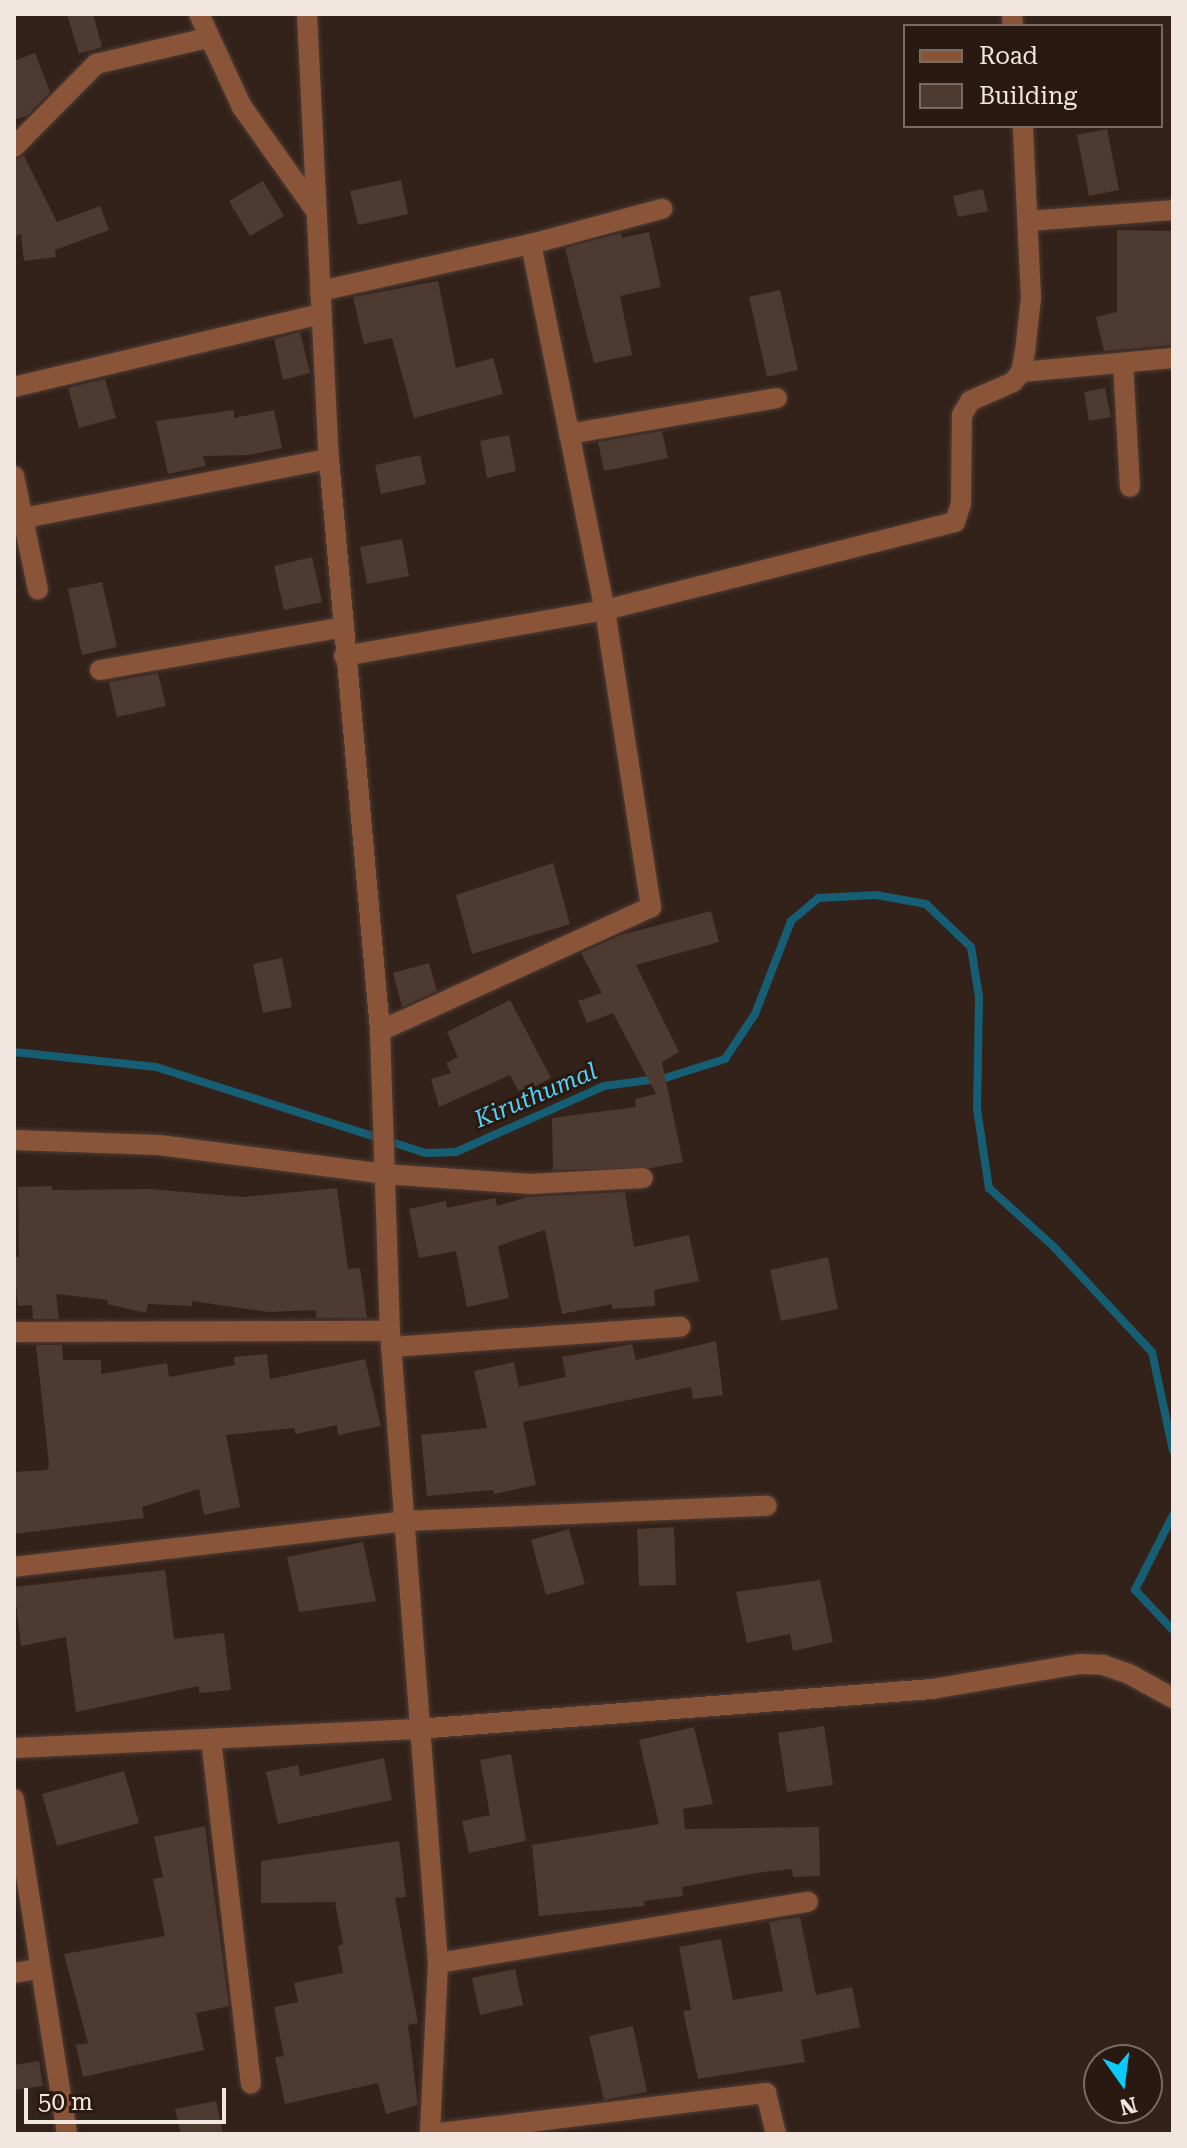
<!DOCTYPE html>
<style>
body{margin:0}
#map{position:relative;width:1187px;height:2148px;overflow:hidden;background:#33221a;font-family:"Roboto Serif",serif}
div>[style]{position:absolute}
.stream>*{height:8px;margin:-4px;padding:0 4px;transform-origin:4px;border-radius:4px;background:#165e74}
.building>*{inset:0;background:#4d3b32}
.roads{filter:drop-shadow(0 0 2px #4e3d36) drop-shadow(0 0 2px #4e3d36)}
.street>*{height:20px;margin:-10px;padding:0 10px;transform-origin:10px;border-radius:10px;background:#8a5438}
span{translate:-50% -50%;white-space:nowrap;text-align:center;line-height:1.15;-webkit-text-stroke:6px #291910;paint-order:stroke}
.water-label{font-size:24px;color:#50d1fa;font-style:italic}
.frame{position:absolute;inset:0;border:16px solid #f2e6e0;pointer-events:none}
.legend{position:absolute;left:903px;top:24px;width:260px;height:104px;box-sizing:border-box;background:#291910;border:2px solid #796b63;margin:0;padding:10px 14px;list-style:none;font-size:24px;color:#f2e6e0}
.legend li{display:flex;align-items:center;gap:16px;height:40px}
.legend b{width:40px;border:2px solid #796b63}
.north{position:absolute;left:1083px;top:2044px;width:80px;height:80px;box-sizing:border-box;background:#291910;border:2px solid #796b63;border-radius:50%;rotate:166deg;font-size:22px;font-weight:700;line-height:32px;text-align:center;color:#f2e6e0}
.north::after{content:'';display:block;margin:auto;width:28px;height:36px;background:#0ccafa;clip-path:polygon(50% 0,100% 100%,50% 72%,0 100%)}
.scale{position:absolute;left:24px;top:2088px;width:202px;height:36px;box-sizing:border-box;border:4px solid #f2e6e0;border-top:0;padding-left:10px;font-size:24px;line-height:28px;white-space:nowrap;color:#f2e6e0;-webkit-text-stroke:6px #291910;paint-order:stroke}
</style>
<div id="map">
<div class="stream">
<div style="left:14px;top:1052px;width:143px;rotate:6deg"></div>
<div style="left:156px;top:1067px;width:283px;rotate:17.7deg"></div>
<div style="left:426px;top:1153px;width:30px;rotate:-2deg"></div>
<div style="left:456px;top:1152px;width:162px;rotate:-24deg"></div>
<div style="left:604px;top:1086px;width:62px;rotate:-7.5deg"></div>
<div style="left:665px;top:1078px;width:63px;rotate:-17.6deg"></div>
<div style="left:725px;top:1059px;width:54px;rotate:-56.3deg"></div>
<div style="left:755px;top:1014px;width:100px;rotate:-68.8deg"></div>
<div style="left:791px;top:921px;width:35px;rotate:-40deg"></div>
<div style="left:818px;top:898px;width:58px;rotate:-3deg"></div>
<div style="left:876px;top:895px;width:51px;rotate:10.2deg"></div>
<div style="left:926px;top:904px;width:62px;rotate:43.7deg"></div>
<div style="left:971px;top:947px;width:51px;rotate:80.9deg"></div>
<div style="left:979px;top:997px;width:112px;rotate:91deg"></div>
<div style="left:977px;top:1109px;width:80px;rotate:81.4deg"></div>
<div style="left:989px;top:1188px;width:88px;rotate:42.2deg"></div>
<div style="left:1054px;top:1247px;width:144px;rotate:47deg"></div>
<div style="left:1152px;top:1352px;width:101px;rotate:78deg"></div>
<div style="left:1173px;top:1515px;width:84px;rotate:116.9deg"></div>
<div style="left:1135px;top:1590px;width:55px;rotate:46.5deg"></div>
</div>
<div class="building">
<div style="clip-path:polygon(67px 14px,93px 14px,102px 47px,79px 54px)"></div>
<div style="clip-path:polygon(35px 53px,50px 92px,27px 116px,14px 120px,14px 61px)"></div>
<div style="clip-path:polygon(1107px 129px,1119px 190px,1089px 196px,1077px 135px)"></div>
<div style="clip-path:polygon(24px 156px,57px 222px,100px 206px,109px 230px,55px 250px,56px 257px,24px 261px,21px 234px,14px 237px,14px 160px)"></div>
<div style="clip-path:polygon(401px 180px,408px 214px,358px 225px,350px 191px)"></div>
<div style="clip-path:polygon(263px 181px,284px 216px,250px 236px,229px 201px)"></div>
<div style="clip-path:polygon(983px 189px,988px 211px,958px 217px,953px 196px)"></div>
<div style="clip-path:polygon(1117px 230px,1173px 231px,1173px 345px,1104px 351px,1096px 317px,1117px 312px)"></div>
<div style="clip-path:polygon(649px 232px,661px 287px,620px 296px,632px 355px,594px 363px,565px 248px,621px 233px,622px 238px)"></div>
<div style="clip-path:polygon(438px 281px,456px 368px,493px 358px,503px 394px,414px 418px,392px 338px,364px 344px,353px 297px)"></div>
<div style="clip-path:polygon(780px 290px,798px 370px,767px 377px,749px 297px)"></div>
<div style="clip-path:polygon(300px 332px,310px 373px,283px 380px,274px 339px)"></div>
<div style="clip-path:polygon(105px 379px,116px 418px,79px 428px,68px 388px)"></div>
<div style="clip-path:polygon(1105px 388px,1111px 417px,1089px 421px,1084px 392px)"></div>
<div style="clip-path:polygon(234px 410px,234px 418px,274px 410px,282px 448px,249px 455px,203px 456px,206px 466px,168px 474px,156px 421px)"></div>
<div style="clip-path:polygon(662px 431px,668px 458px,604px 471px,598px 442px)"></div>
<div style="clip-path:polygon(509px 435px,516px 471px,487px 478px,480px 441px)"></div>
<div style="clip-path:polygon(420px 455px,426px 484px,381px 494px,375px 465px)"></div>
<div style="clip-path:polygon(402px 539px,409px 576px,367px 584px,360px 547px)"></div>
<div style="clip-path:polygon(312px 557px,322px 602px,284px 610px,274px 566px)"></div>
<div style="clip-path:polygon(102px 582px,117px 647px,82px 655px,68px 589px)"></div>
<div style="clip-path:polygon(158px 673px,166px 706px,117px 717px,109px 682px)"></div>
<div style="clip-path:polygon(553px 863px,570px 924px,472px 954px,456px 895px)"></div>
<div style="clip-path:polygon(711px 911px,719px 942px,636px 965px,679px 1052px,662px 1062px,683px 1162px,651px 1168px,553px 1170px,552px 1118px,636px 1107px,635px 1099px,656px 1094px,613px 1013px,587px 1023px,578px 1001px,602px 993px,581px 953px,621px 935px)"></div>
<div style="clip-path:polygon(282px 958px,292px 1007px,263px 1013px,253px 964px)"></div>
<div style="clip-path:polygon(429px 963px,437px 991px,402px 1007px,393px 973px)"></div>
<div style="clip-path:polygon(510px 1000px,551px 1078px,520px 1094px,510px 1075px,439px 1107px,431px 1079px,451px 1073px,446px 1063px,458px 1057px,447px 1032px)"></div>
<div style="clip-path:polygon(52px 1186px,52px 1190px,150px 1189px,243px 1197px,337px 1188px,348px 1269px,360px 1268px,367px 1318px,317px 1318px,315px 1310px,269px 1312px,192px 1301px,192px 1306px,148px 1304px,146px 1313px,107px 1304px,108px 1300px,56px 1294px,59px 1319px,33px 1319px,32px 1305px,18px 1306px,14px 1267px,14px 1257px,19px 1257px,18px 1187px)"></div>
<div style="clip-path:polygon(625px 1192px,634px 1247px,689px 1235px,699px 1281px,654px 1290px,655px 1306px,612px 1309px,612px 1304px,562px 1314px,545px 1230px,498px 1246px,509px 1298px,467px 1307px,456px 1251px,419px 1258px,409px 1209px,446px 1201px,447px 1208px,495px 1198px,497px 1206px,527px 1197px)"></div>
<div style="clip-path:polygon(828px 1257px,838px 1309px,781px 1321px,770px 1270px)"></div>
<div style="clip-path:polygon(716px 1341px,723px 1395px,693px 1399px,691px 1387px,523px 1422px,536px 1485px,494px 1494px,493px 1490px,427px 1496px,421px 1435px,487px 1428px,474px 1371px,514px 1362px,519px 1387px,566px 1377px,562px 1357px,632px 1344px,636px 1360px)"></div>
<div style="clip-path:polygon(36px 1345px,62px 1345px,63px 1360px,101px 1360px,101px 1374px,167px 1363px,169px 1377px,235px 1365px,234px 1357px,267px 1354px,270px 1379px,365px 1359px,381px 1426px,338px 1435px,337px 1425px,296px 1434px,294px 1428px,226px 1435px,240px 1507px,204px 1515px,199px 1489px,142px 1507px,144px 1518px,14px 1534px,14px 1472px,47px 1470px,49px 1465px)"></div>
<div style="clip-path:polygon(674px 1527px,676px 1585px,639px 1586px,637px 1529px)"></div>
<div style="clip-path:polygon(569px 1529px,585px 1584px,546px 1595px,531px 1540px)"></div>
<div style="clip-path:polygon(363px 1542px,376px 1601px,299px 1612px,287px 1557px)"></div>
<div style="clip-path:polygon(165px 1570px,174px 1639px,224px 1633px,231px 1690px,199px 1693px,199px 1686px,76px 1712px,66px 1637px,21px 1646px,14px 1587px)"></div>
<div style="clip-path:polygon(820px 1580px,833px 1642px,793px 1651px,790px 1634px,747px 1643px,736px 1592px)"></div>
<div style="clip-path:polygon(824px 1726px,833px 1785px,787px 1792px,778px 1733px)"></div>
<div style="clip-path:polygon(694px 1727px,713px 1804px,683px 1809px,685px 1829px,819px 1827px,820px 1876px,793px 1877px,792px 1869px,756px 1873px,682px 1887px,683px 1896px,644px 1901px,645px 1906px,539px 1916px,532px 1845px,659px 1824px,639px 1740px)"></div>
<div style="clip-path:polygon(511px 1754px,526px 1841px,469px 1853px,462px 1821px,490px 1815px,480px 1760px)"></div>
<div style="clip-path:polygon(384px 1758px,392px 1800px,278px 1824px,266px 1772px,298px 1765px,300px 1776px)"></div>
<div style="clip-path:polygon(124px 1771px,139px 1823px,57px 1846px,42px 1794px)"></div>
<div style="clip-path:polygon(205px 1826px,229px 2006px,196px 2013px,204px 2050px,83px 2077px,76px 2045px,88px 2043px,64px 1954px,165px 1936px,153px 1879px,163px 1877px,154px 1837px)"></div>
<div style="clip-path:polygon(399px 1841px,406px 1897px,395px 1898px,418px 2023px,408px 2025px,418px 2105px,386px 2114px,378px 2083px,285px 2104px,275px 2057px,284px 2056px,274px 2007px,298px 2002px,294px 1983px,343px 1973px,338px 1946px,343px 1944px,335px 1902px,261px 1903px,261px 1861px)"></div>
<div style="clip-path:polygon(800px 1917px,816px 1995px,852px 1987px,860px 2027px,801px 2040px,805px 2062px,698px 2079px,683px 2011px,691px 2010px,679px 1947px,721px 1939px,733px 2000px,783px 1991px,769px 1922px)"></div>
<div style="clip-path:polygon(515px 1969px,523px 2005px,480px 2015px,472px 1978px)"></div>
<div style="clip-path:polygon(633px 2026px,647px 2092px,604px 2100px,589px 2036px)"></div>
<div style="clip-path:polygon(39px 2061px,43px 2086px,14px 2090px,14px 2065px)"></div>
<div style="clip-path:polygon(216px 2101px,223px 2134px,181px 2134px,175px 2109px)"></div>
</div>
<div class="roads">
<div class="street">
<div style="left:199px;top:14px;width:102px;rotate:65.2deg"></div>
<div style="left:242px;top:107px;width:128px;rotate:54.6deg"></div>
<div style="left:307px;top:14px;width:446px;rotate:87.2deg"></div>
<div style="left:329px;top:459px;width:574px;rotate:84.9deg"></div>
<div style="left:380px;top:1031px;width:300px;rotate:88.1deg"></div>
<div style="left:390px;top:1331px;width:634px;rotate:85.66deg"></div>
<div style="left:438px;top:1963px;width:171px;rotate:92.7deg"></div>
<div style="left:1012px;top:14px;width:12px;rotate:85deg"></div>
<div style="left:14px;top:147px;width:117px;rotate:-45.3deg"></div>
<div style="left:96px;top:64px;width:114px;rotate:-13.2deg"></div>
<div style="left:1028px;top:221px;width:145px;rotate:-4.3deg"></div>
<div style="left:531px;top:244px;width:136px;rotate:-15deg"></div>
<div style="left:320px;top:291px;width:216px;rotate:-12.6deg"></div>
<div style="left:531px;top:244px;width:373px;rotate:78.6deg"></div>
<div style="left:605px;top:610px;width:301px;rotate:81.2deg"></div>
<div style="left:651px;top:907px;width:298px;rotate:155.4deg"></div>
<div style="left:1123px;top:363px;width:124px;rotate:86.8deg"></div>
<div style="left:1021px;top:372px;width:153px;rotate:-5.3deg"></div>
<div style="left:14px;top:387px;width:316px;rotate:-13.4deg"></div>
<div style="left:569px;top:434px;width:211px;rotate:-9.8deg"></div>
<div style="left:14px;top:476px;width:116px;rotate:78.1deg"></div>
<div style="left:14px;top:520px;width:321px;rotate:-11deg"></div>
<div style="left:344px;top:656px;width:265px;rotate:-10deg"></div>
<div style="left:605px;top:610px;width:361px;rotate:-14.1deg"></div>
<div style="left:955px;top:522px;width:19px;rotate:-72deg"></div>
<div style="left:961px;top:504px;width:89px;rotate:-89.4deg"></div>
<div style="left:962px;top:415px;width:16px;rotate:-60deg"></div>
<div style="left:970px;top:401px;width:47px;rotate:-23.8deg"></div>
<div style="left:1013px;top:382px;width:13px;rotate:-51deg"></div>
<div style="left:1021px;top:372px;width:20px;rotate:-79deg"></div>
<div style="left:1025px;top:352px;width:54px;rotate:-83.7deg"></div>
<div style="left:1031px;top:298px;width:172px;rotate:-92.7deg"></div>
<div style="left:100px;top:670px;width:247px;rotate:-10deg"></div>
<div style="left:14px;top:1140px;width:145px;rotate:2deg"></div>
<div style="left:159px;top:1145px;width:227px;rotate:7.3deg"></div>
<div style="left:384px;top:1174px;width:146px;rotate:3.9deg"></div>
<div style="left:530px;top:1184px;width:113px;rotate:-3deg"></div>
<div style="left:14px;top:1332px;width:376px;rotate:-0.2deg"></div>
<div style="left:391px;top:1347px;width:290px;rotate:-4deg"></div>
<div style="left:14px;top:1567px;width:392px;rotate:-6.7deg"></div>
<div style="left:403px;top:1521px;width:364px;rotate:-2.4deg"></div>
<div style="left:211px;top:1739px;width:347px;rotate:83.4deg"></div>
<div style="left:14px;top:1748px;width:403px;rotate:-2.7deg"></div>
<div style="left:417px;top:1729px;width:517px;rotate:-4.44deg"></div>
<div style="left:932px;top:1689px;width:150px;rotate:-9.6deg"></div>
<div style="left:1080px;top:1664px;width:23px;rotate:2deg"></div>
<div style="left:1103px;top:1665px;width:28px;rotate:19deg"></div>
<div style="left:1129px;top:1674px;width:50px;rotate:28.6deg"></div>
<div style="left:14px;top:1799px;width:339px;rotate:81deg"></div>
<div style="left:438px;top:1963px;width:375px;rotate:-9.4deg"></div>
<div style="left:14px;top:1973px;width:27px;rotate:-10deg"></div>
<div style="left:432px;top:2134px;width:337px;rotate:-7deg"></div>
<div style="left:766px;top:2093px;width:42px;rotate:76.3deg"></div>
</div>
</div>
<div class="water-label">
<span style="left:536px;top:1096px;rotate:-23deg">Kiruthumal</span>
</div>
<div class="frame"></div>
<ul class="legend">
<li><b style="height:10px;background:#8a5438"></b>Road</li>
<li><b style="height:22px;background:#4d3b32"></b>Building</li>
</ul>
<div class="north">N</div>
<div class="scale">50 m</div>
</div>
